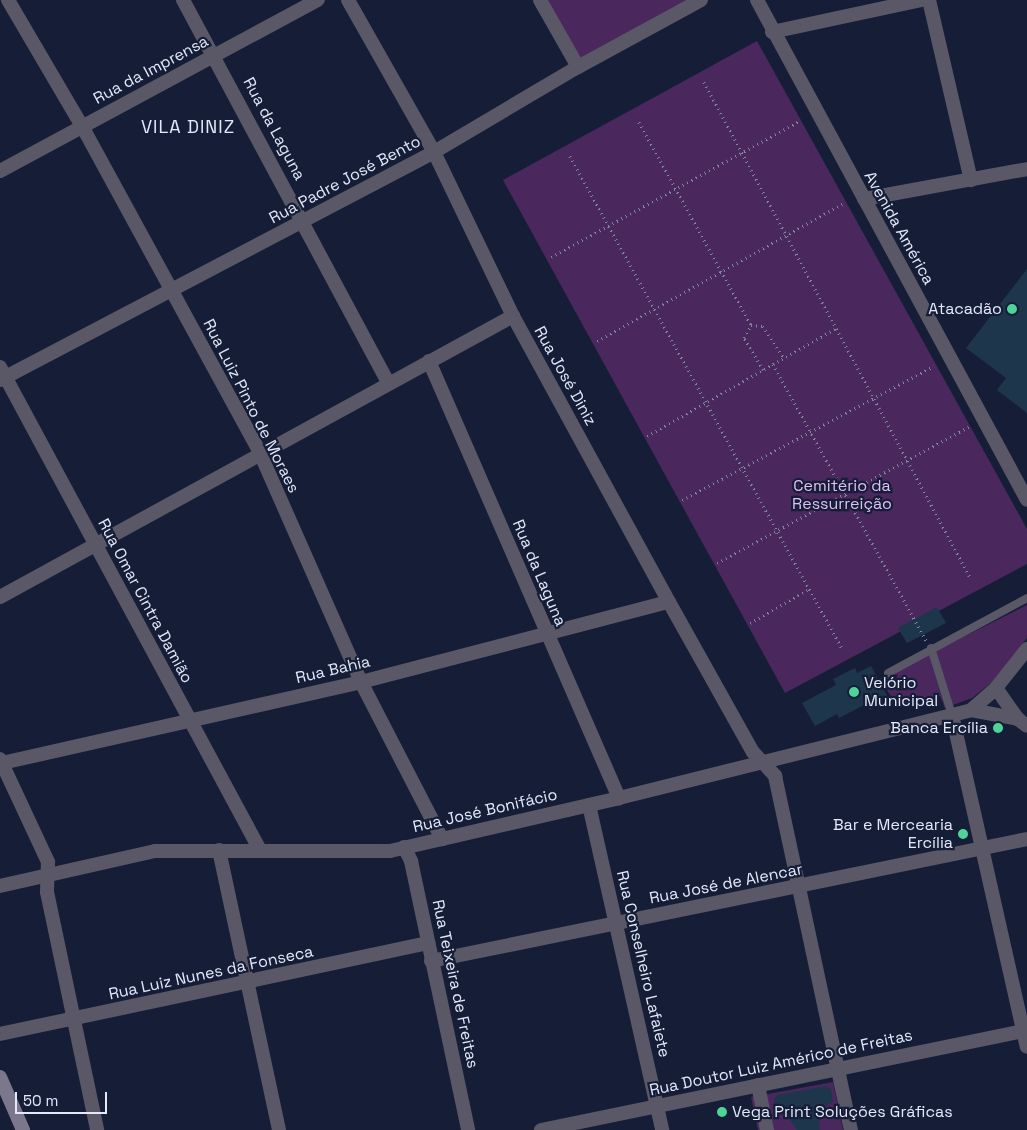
<!DOCTYPE html>
<meta charset="utf-8">
<style>
body{margin:0}
#map{position:relative;width:1027px;height:1130px;overflow:hidden;background:#161e37;font-family:"Space Grotesk",sans-serif}
div>[style]{position:absolute}
.green>*{inset:0;background:#4a275d}
.building>*{inset:0;background:#1e364c}
.path>*{height:2.5px;margin-top:-1.25px;transform-origin:0;background:repeating-linear-gradient(90deg,#81889d 0 1px,transparent 0 5px)}
.service>*{height:8px;margin:-4px;padding:0 4px;transform-origin:4px;border-radius:4px;background:#5a5866}
.minor>*{height:14px;margin:-7px;padding:0 7px;transform-origin:7px;border-radius:7px;background:#5a5866}
.tertiary>*{height:14px;margin:-7px;padding:0 7px;transform-origin:7px;border-radius:7px;background:#5a5866}
.secondary>*{height:14px;margin:-7px;padding:0 7px;transform-origin:7px;border-radius:7px;background:#7b788e}
.dots>*{width:14px;height:14px;translate:-50% -50%;box-sizing:border-box;border:2px solid #161e37;border-radius:50%}
span{translate:-50% -50%;white-space:nowrap;text-align:center;line-height:1.15;-webkit-text-stroke:4.5px #161e37;paint-order:stroke}
.street-label{font-size:16px;color:#e3e9fb}
.poi-label{font-size:16px;color:#e3e9fb}
.right{translate:-100% -50%;text-align:right}
.left{translate:0 -50%;text-align:left}
.park-label{font-size:16px;color:#e2bef8}
.neighbourhood-label{font-size:18px;color:#e3e9fb;letter-spacing:1px}
.scale{position:absolute;left:15px;top:1092px;width:92px;height:22px;box-sizing:border-box;border:2px solid #e3e9fb;border-top:0;padding-left:6px;font-size:15px;line-height:18px;white-space:nowrap;color:#e3e9fb;-webkit-text-stroke:4px #161e37;paint-order:stroke}
</style>
<div id="map">
<div class="green">
<div style="clip-path:polygon(547px 0,688px 0,579px 59px)"></div>
<div style="clip-path:polygon(757px 41px,1027px 529px,1027px 564px,785px 693px,503px 180px)"></div>
<div style="clip-path:polygon(1027px 605px,1027px 638px,996px 679px,972px 698px,945px 708px,940px 696px,897px 706px,880px 679px)"></div>
<div style="clip-path:polygon(833px 1082px,843px 1130px,758px 1130px,751px 1097px)"></div>
</div>
<div class="building">
<div style="clip-path:polygon(1027px 269px,1027px 413px,997px 390px,1006px 378px,966px 348px)"></div>
<div style="clip-path:polygon(937px 607px,946px 623px,907px 643px,898px 628px)"></div>
<div style="clip-path:polygon(871px 666px,889px 699px,870px 710px,866px 704px,839px 718px,837px 714px,815px 726px,802px 703px,836px 685px,833px 679px,855px 668px,857px 673px)"></div>
<div style="clip-path:polygon(826px 1086px,831px 1089px,833px 1102px,824px 1107px,819px 1122px,820px 1130px,797px 1130px,786px 1114px,776px 1113px,774px 1099px,777px 1095px)"></div>
</div>
<div class="path">
<div style="left:704px;top:82px;width:562px;rotate:61.75deg"></div>
<div style="left:639px;top:122px;width:232px;rotate:61.1deg"></div>
<div style="left:570px;top:156px;width:564px;rotate:61.07deg"></div>
<div style="left:551px;top:257px;width:283px;rotate:-28.7deg"></div>
<div style="left:597px;top:341px;width:281px;rotate:-29.2deg"></div>
<div style="left:773px;top:364px;width:316px;rotate:61deg"></div>
<div style="left:763px;top:370px;width:37px;rotate:-121deg"></div>
<div style="left:744px;top:338px;width:15px;rotate:-62deg"></div>
<div style="left:751px;top:325px;width:12px;rotate:5deg"></div>
<div style="left:763px;top:326px;width:38px;rotate:57deg"></div>
<div style="left:647px;top:436px;width:218px;rotate:-29.7deg"></div>
<div style="left:682px;top:500px;width:285px;rotate:-28deg"></div>
<div style="left:717px;top:563px;width:286px;rotate:-28.4deg"></div>
<div style="left:750px;top:623px;width:68px;rotate:-30deg"></div>
</div>
<div class="service">
<div style="left:931px;top:648px;width:70px;rotate:72.6deg"></div>
<div style="left:888px;top:673px;width:158px;rotate:-28.3deg"></div>
</div>
<div class="minor">
<div style="left:8px;top:0;width:146px;rotate:59.6deg"></div>
<div style="left:82px;top:126px;width:372px;rotate:61.4deg"></div>
<div style="left:260px;top:453px;width:250px;rotate:66.2deg"></div>
<div style="left:361px;top:682px;width:177px;rotate:62.7deg"></div>
<div style="left:183px;top:0;width:434px;rotate:61.8deg"></div>
<div style="left:348px;top:0;width:175px;rotate:60.5deg"></div>
<div style="left:434px;top:152px;width:182px;rotate:64.3deg"></div>
<div style="left:513px;top:316px;width:326px;rotate:61.4deg"></div>
<div style="left:669px;top:602px;width:172px;rotate:60.8deg"></div>
<div style="left:753px;top:752px;width:33px;rotate:47deg"></div>
<div style="left:775px;top:776px;width:362px;rotate:77.9deg"></div>
<div style="left:540px;top:0;width:77px;rotate:60.4deg"></div>
<div style="left:929px;top:0;width:185px;rotate:76.9deg"></div>
<div style="left:772px;top:32px;width:152px;rotate:-12.1deg"></div>
<div style="left:0;top:171px;width:361px;rotate:-28.3deg"></div>
<div style="left:864px;top:199px;width:166px;rotate:-10.4deg"></div>
<div style="left:429px;top:361px;width:477px;rotate:66.5deg"></div>
<div style="left:0;top:367px;width:549px;rotate:61.71deg"></div>
<div style="left:0;top:380px;width:490px;rotate:-27.7deg"></div>
<div style="left:434px;top:152px;width:167px;rotate:-30.6deg"></div>
<div style="left:578px;top:67px;width:140px;rotate:-28.6deg"></div>
<div style="left:0;top:597px;width:585px;rotate:-28.71deg"></div>
<div style="left:952px;top:715px;width:340px;rotate:77.3deg"></div>
<div style="left:0;top:759px;width:114px;rotate:65deg"></div>
<div style="left:48px;top:862px;width:30px;rotate:92deg"></div>
<div style="left:47px;top:892px;width:243px;rotate:78.1deg"></div>
<div style="left:2px;top:763px;width:368px;rotate:-12.7deg"></div>
<div style="left:361px;top:682px;width:318px;rotate:-14.6deg"></div>
<div style="left:589px;top:805px;width:333px;rotate:77.3deg"></div>
<div style="left:404px;top:847px;width:16px;rotate:63deg"></div>
<div style="left:411px;top:861px;width:275px;rotate:78deg"></div>
<div style="left:219px;top:850px;width:286px;rotate:77.9deg"></div>
<div style="left:431px;top:961px;width:608px;rotate:-11.57deg"></div>
<div style="left:0;top:1034px;width:438px;rotate:-12deg"></div>
<div style="left:758px;top:1085px;width:46px;rotate:78.7deg"></div>
</div>
<div class="tertiary">
<div style="left:757px;top:0;width:568px;rotate:61.63deg"></div>
<div style="left:996px;top:688px;width:38px;rotate:55deg"></div>
<div style="left:1018px;top:719px;width:11px;rotate:38deg"></div>
<div style="left:971px;top:710px;width:33px;rotate:-41deg"></div>
<div style="left:996px;top:688px;width:50px;rotate:-51.5deg"></div>
<div style="left:0;top:886px;width:159px;rotate:-12.7deg"></div>
<div style="left:155px;top:851px;width:235px"></div>
<div style="left:390px;top:851px;width:235px;rotate:-13deg"></div>
<div style="left:619px;top:798px;width:363px;rotate:-14deg"></div>
<div style="left:971px;top:710px;width:48px;rotate:10.8deg"></div>
<div style="left:541px;top:1130px;width:496px;rotate:-11.6deg"></div>
</div>
<div class="secondary">
<div style="left:0;top:1077px;width:58px;rotate:66.5deg"></div>
</div>
<div class="dots">
<div style="left:1012px;top:309px;background:#4ed399"></div>
<div style="left:854px;top:692px;background:#4ed399"></div>
<div style="left:998px;top:728px;background:#4ed399"></div>
<div style="left:963px;top:834px;background:#4ed399"></div>
<div style="left:722px;top:1112px;background:#4ed399"></div>
</div>
<div class="street-label">
<span style="left:151px;top:70px;rotate:-28deg">Rua da Imprensa</span>
<span style="left:274px;top:129px;rotate:62deg">Rua da Laguna</span>
<span style="left:345px;top:180px;rotate:-28deg">Rua Padre José Bento</span>
<span style="left:899px;top:228px;rotate:61deg">Avenida América</span>
<span style="left:565px;top:376px;rotate:61deg">Rua José Diniz</span>
<span style="left:251px;top:406px;rotate:63deg">Rua Luiz Pinto de Moraes</span>
<span style="left:539px;top:573px;rotate:67deg">Rua da Laguna</span>
<span style="left:145px;top:601px;rotate:62deg">Rua Omar Cintra Damião</span>
<span style="left:333px;top:670px;rotate:-13deg">Rua Bahia</span>
<span style="left:485px;top:811px;rotate:-13deg">Rua José Bonifácio</span>
<span style="left:726px;top:884px;rotate:-11deg">Rua José de Alencar</span>
<span style="left:643px;top:964px;rotate:77deg">Rua Conselheiro Lafaiete</span>
<span style="left:211px;top:973px;rotate:-12deg">Rua Luiz Nunes da Fonseca</span>
<span style="left:455px;top:984px;rotate:78deg">Rua Teixeira de Freitas</span>
<span style="left:781px;top:1063px;rotate:-12deg">Rua Doutor Luiz Américo de Freitas</span>
</div>
<div class="poi-label">
<span class="right" style="left:1002px;top:309px">Atacadão</span>
<span class="left" style="left:864px;top:692px">Velório<br>Municipal</span>
<span class="right" style="left:988px;top:728px">Banca Ercília</span>
<span class="right" style="left:953px;top:834px">Bar e Mercearia<br>Ercília</span>
<span class="left" style="left:732px;top:1112px">Vega Print Soluções Gráficas</span>
</div>
<div class="park-label">
<span style="left:842px;top:495px">Cemitério da<br>Ressurreição</span>
</div>
<div class="neighbourhood-label">
<span style="left:188px;top:127px">VILA DINIZ</span>
</div>
<div class="scale">50 m</div>
</div>
